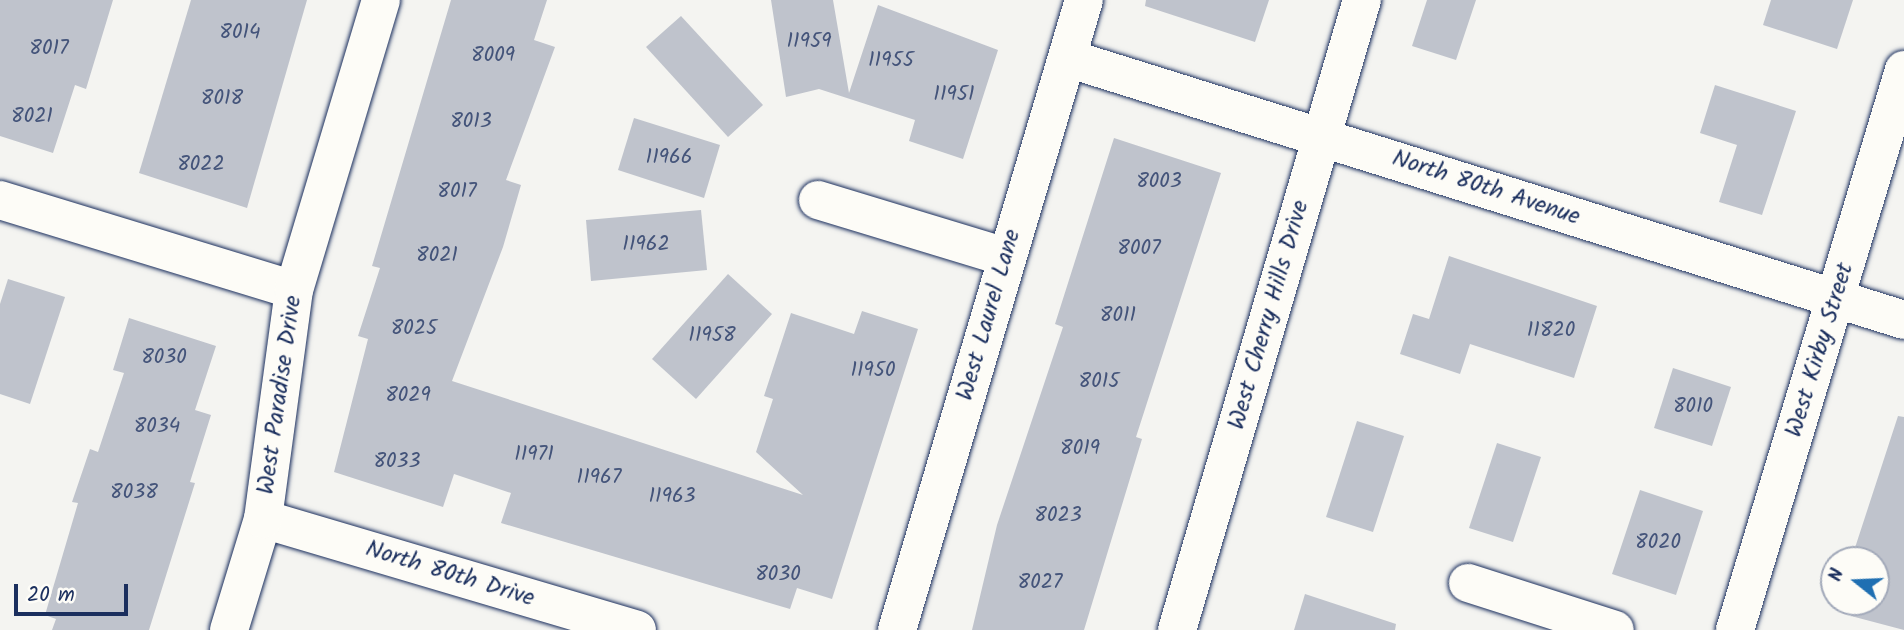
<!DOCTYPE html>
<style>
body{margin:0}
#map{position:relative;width:1904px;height:630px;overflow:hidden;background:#f4f4f1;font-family:Kalam,sans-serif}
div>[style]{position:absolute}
.building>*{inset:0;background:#bfc3cc}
.roads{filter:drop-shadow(0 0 2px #1b2f5e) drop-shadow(0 0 2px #1b2f5e)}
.minor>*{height:38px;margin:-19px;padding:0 19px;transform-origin:19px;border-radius:19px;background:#fdfcf7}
span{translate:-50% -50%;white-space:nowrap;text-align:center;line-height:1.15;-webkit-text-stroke:5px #fdfcf7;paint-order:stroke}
.number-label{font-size:21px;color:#44547a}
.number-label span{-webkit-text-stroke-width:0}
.street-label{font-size:24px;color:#1b2f5e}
.north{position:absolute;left:1820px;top:546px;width:70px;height:70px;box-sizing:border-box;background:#fdfcf7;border:2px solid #a3aaba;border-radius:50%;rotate:288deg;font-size:19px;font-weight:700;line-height:28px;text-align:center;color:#1b2f5e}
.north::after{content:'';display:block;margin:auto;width:24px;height:32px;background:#1f6fb2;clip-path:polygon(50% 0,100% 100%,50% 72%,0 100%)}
.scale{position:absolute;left:14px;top:584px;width:114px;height:32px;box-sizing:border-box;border:4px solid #1b2f5e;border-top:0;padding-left:9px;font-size:21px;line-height:24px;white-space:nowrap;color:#1b2f5e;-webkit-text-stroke:5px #fdfcf7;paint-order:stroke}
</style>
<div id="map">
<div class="building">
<div style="clip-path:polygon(0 0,113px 0,86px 89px,75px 85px,53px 153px,0 136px)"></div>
<div style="clip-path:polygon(191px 0,307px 0,247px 208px,139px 173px)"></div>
<div style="clip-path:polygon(451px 0,547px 0,534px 40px,555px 47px,506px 180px,521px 185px,503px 247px,452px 381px,803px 495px,756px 452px,773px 399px,764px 396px,791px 313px,854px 334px,862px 311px,918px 329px,832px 599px,797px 588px,790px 609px,501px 523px,511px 493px,454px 474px,443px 507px,334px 472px,368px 339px,358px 336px,380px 268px,372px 266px)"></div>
<div style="clip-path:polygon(771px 0,833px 0,849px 93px,878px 5px,998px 50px,963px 159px,909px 141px,915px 120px,819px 89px,786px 97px)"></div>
<div style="clip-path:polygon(1146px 0,1269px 0,1255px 42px,1145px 6px)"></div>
<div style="clip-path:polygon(1427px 0,1476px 0,1456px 60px,1412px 46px)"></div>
<div style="clip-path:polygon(1771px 0,1853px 0,1837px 49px,1763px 25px)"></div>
<div style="clip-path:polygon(681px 16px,763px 105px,728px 137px,646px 47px)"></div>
<div style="clip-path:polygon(1715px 85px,1796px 111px,1762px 215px,1719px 202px,1737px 145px,1700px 133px)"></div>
<div style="clip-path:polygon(634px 118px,720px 145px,704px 198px,618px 170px)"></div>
<div style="clip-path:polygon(1114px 138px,1221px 173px,1136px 437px,1142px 439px,1084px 630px,972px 630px,997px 525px,1063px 327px,1055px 324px)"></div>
<div style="clip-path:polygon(701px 210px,707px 270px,591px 281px,586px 220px)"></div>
<div style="clip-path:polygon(1449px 256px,1597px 306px,1574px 378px,1470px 344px,1460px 374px,1400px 354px,1413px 314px,1429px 319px)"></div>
<div style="clip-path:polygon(728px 274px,772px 314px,696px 399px,652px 359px)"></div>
<div style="clip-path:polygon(8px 279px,65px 297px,30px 404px,0 394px,0 304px)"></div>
<div style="clip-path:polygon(129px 318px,216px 346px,195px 410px,211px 415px,190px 482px,195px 483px,149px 630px,52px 630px,56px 619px,45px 615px,78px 503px,72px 502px,90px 449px,98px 452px,124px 373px,113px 370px)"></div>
<div style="clip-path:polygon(1673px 368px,1731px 387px,1712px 446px,1654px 428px)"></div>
<div style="clip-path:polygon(1898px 416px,1904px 417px,1904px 630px,1851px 616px,1855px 602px,1876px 602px,1876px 560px,1851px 560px)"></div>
<div style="clip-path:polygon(1357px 421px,1404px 436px,1373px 532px,1326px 517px)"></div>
<div style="clip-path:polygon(1497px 443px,1541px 457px,1513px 542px,1469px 528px)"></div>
<div style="clip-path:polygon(1640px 490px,1703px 511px,1676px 595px,1612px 574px)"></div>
<div style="clip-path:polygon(1305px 594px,1396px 624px,1395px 630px,1294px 630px)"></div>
</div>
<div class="roads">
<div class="minor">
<div style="left:1067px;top:58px;width:877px;rotate:17.38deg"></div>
<div style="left:0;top:200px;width:307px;rotate:17deg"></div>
<div style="left:818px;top:200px;width:196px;rotate:16.9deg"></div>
<div style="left:263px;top:519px;width:390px;rotate:16.5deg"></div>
<div style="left:1468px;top:583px;width:154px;rotate:17.7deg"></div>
<div style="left:229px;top:630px;width:116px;rotate:-73deg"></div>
<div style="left:263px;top:519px;width:231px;rotate:-82.3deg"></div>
<div style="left:294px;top:290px;width:303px;rotate:-73.3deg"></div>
<div style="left:897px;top:630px;width:657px;rotate:-73.47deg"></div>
<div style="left:1177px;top:630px;width:657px;rotate:-73.64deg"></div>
<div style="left:1735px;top:630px;width:585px;rotate:-73.21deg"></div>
</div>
</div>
<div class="number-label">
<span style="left:240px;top:33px">8014</span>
<span style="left:809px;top:42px">11959</span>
<span style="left:49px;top:49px">8017</span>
<span style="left:493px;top:56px">8009</span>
<span style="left:891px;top:61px">11955</span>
<span style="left:954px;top:95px">11951</span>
<span style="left:222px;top:99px">8018</span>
<span style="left:32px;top:117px">8021</span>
<span style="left:471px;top:122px">8013</span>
<span style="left:669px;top:158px">11966</span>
<span style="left:201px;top:165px">8022</span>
<span style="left:1159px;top:182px">8003</span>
<span style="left:457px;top:192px">8017</span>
<span style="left:646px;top:245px">11962</span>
<span style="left:1139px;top:249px">8007</span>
<span style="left:437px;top:256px">8021</span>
<span style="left:1118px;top:316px">8011</span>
<span style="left:414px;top:329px">8025</span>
<span style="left:1551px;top:331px">11820</span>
<span style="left:712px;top:336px">11958</span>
<span style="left:164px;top:358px">8030</span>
<span style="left:873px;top:371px">11950</span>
<span style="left:1099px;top:382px">8015</span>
<span style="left:408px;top:396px">8029</span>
<span style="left:1693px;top:407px">8010</span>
<span style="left:157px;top:427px">8034</span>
<span style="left:1080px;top:449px">8019</span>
<span style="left:534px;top:455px">11971</span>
<span style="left:397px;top:462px">8033</span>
<span style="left:599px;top:478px">11967</span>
<span style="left:134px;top:493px">8038</span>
<span style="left:672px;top:497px">11963</span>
<span style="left:1058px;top:516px">8023</span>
<span style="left:1658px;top:543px">8020</span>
<span style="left:778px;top:575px">8030</span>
<span style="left:1040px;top:583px">8027</span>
</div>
<div class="street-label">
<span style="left:1486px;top:188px;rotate:18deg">North 80th Avenue</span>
<span style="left:989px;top:315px;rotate:-74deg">West Laurel Lane</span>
<span style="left:1269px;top:315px;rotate:-74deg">West Cherry Hills Drive</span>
<span style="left:1820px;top:350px;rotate:-73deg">West Kirby Street</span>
<span style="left:280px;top:395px;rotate:-82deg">West Paradise Drive</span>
<span style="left:450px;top:574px;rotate:17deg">North 80th Drive</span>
</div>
<div class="north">N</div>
<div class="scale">20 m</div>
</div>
